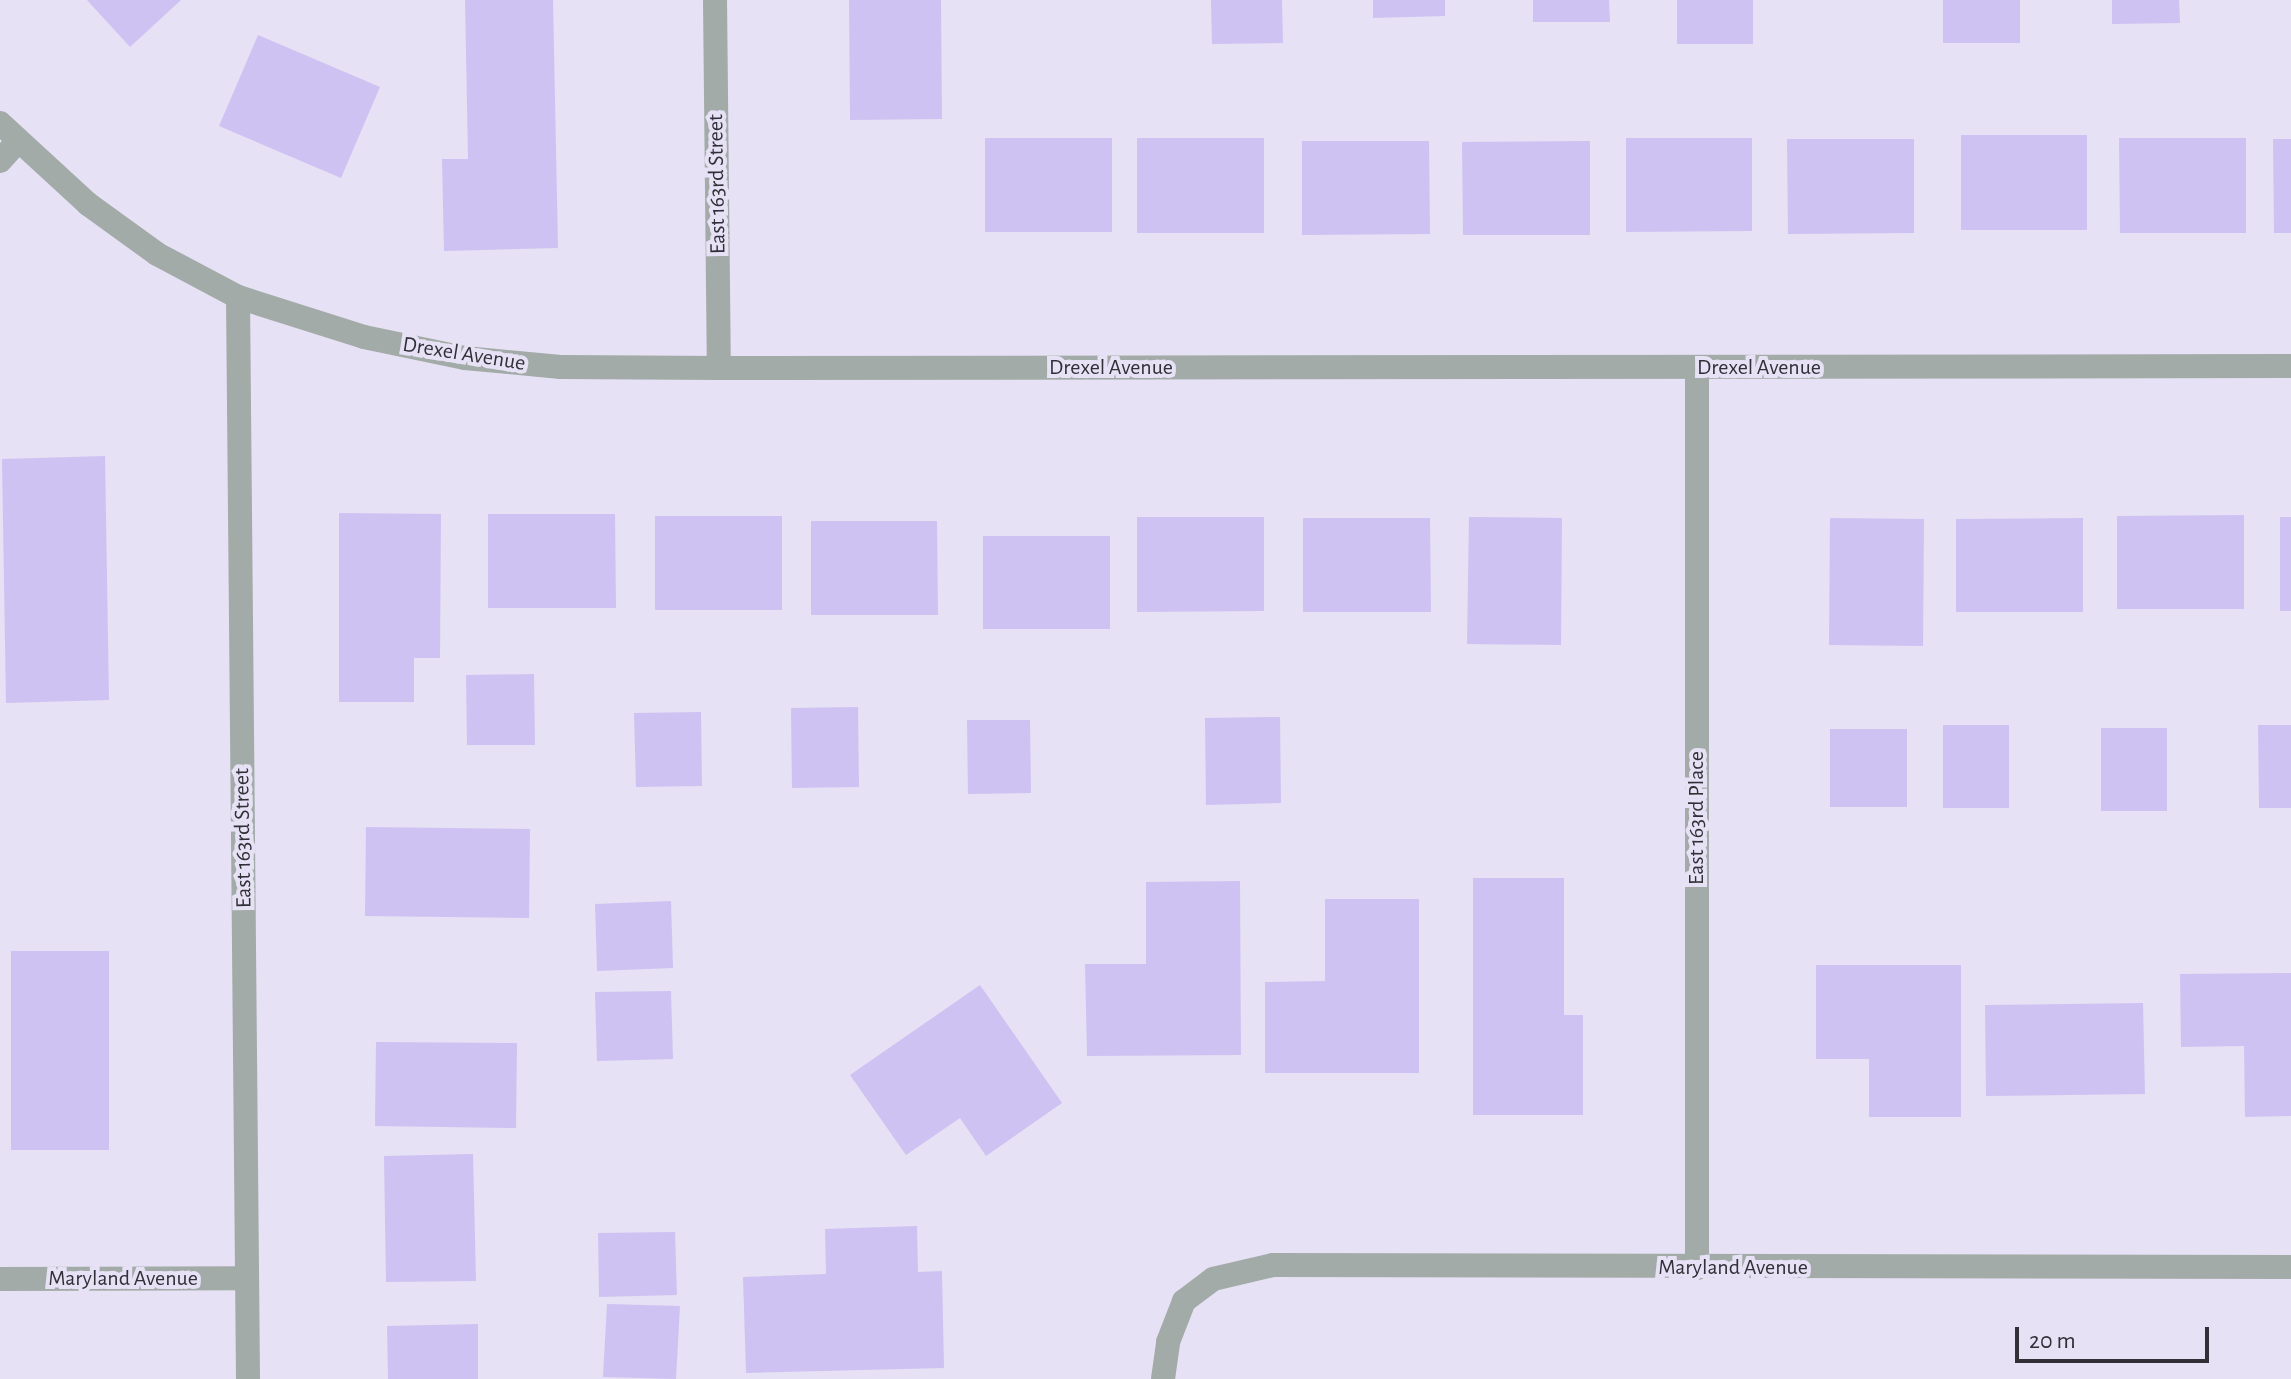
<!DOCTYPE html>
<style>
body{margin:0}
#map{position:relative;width:2291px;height:1379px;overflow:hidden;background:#e6e1f4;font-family:"Alegreya Sans",sans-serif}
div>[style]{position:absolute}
.building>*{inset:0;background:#cec2f2}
.minor>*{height:24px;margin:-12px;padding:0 12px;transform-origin:12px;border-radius:12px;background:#a2aba7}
span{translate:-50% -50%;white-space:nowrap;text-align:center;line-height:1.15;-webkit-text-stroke:8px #e6e1f4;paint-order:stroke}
.street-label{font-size:22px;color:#313037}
.scale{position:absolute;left:2015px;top:1327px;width:194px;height:36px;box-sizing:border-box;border:4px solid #313037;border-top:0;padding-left:10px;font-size:24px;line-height:28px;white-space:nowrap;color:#313037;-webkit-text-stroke:6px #e6e1f4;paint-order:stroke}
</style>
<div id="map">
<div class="building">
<div style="clip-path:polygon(87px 0,181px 0,130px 47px)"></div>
<div style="clip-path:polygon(465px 0,553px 0,558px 248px,444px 251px,442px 159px,468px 159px)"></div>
<div style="clip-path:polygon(849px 0,941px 0,942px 119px,850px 120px)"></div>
<div style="clip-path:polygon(1211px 0,1282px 0,1283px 43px,1212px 44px)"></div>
<div style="clip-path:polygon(1373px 0,1445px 0,1445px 16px,1373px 18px)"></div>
<div style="clip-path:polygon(1533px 0,1609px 0,1610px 22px,1533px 22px)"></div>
<div style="clip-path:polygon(1677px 0,1753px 0,1753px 44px,1677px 44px)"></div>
<div style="clip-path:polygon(1943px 0,2020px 0,2020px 43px,1943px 43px)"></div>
<div style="clip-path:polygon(2112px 0,2179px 0,2180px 23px,2112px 24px)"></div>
<div style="clip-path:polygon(258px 35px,380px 87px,341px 178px,219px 126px)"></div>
<div style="clip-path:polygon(1961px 135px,2087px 135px,2087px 230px,1961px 230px)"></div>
<div style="clip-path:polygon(985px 138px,1112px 138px,1112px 232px,985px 232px)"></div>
<div style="clip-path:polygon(1137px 138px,1264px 138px,1264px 233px,1137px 233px)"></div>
<div style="clip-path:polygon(1626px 138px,1752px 138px,1752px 231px,1626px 232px)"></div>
<div style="clip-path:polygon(2119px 138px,2246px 138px,2246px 233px,2120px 233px)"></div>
<div style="clip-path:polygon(1787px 139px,1914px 139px,1914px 233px,1788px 234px)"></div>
<div style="clip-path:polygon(2273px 139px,2291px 139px,2291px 233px,2274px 233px)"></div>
<div style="clip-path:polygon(1302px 141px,1429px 141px,1430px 234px,1302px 235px)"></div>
<div style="clip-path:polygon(1590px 141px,1590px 235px,1463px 235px,1462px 142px)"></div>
<div style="clip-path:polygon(105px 456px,109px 700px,6px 703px,2px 459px)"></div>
<div style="clip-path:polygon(339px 513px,441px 514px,440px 658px,414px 658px,414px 702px,339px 702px)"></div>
<div style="clip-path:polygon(488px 514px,615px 514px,616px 608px,488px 608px)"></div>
<div style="clip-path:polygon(2244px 515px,2244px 609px,2117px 609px,2117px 516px)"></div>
<div style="clip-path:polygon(655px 516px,782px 516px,782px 610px,655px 610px)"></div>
<div style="clip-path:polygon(1137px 517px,1264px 517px,1264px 611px,1137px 612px)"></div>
<div style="clip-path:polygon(1469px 517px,1562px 518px,1561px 645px,1467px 644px)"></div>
<div style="clip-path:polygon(2280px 517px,2291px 517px,2291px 611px,2280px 611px)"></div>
<div style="clip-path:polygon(1303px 518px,1430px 518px,1431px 612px,1303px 612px)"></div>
<div style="clip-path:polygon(1830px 518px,1924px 519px,1923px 646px,1829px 645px)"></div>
<div style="clip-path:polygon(2083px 518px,2083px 612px,1956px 612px,1956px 519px)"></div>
<div style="clip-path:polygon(811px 521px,937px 521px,938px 615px,811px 615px)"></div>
<div style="clip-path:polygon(983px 536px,1110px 536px,1110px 629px,983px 629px)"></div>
<div style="clip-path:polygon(534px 674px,535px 745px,467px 745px,466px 675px)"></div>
<div style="clip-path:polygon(858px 707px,859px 787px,792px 788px,791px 708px)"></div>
<div style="clip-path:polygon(701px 712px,702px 786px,636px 787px,634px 713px)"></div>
<div style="clip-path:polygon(1280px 717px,1281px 803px,1206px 805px,1205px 718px)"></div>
<div style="clip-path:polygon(967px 720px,1030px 720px,1031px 793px,968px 794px)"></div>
<div style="clip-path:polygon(1943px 725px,2009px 725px,2009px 808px,1943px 808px)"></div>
<div style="clip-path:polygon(2258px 725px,2291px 725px,2291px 808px,2259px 808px)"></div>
<div style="clip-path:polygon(2101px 728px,2167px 728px,2167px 811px,2101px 811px)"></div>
<div style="clip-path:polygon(1830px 729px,1907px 729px,1907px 807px,1830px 807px)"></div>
<div style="clip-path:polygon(366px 827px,530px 829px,529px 918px,365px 916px)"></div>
<div style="clip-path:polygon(1473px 878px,1564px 878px,1564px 1015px,1583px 1015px,1583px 1115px,1473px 1115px)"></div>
<div style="clip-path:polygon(1240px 881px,1241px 1055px,1087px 1056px,1085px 964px,1146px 964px,1146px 882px)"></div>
<div style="clip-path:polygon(1325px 899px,1419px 899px,1419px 1073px,1265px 1073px,1265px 982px,1325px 981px)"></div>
<div style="clip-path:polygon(671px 901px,673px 968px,597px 971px,595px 904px)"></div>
<div style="clip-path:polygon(11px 951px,109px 951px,109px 1150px,11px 1150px)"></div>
<div style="clip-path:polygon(1816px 965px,1961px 965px,1961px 1117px,1869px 1117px,1869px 1059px,1816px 1059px)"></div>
<div style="clip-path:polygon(2291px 973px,2291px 1116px,2245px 1117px,2244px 1046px,2181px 1047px,2180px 974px)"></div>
<div style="clip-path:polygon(980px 985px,1062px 1103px,986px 1156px,960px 1118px,906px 1155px,850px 1075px)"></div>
<div style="clip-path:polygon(671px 991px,673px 1059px,597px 1061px,595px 992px)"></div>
<div style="clip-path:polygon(2143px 1003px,2145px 1094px,1986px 1096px,1985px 1005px)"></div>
<div style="clip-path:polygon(376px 1042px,517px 1043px,516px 1128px,375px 1126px)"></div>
<div style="clip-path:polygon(473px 1154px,476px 1281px,386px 1282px,384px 1156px)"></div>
<div style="clip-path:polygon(917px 1226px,918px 1272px,942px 1271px,944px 1368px,746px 1373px,743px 1277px,826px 1274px,825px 1229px)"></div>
<div style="clip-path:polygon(675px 1232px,677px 1295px,599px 1297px,598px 1233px)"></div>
<div style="clip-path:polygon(607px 1304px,680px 1306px,676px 1379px,603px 1377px)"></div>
<div style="clip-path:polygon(478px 1324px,478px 1379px,388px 1379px,387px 1326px)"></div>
</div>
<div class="minor">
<div style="left:715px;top:0;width:368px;rotate:89.4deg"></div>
<div style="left:0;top:123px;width:120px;rotate:42.6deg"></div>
<div style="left:88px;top:204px;width:85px;rotate:35.9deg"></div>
<div style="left:157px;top:254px;width:92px;rotate:28deg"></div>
<div style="left:238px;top:297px;width:132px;rotate:17.6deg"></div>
<div style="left:364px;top:337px;width:103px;rotate:11.7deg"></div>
<div style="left:465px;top:358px;width:96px;rotate:5.4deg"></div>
<div style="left:561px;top:367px;width:158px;rotate:0.4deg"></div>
<div style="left:719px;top:368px;width:1572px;rotate:-0.07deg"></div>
<div style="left:0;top:161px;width:25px;rotate:-48deg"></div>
<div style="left:238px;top:297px;width:1082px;rotate:89.47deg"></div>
<div style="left:1697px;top:368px;width:900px;rotate:90deg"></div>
<div style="left:0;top:1279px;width:247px;rotate:-0.2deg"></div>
<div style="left:1163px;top:1379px;width:37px;rotate:-82deg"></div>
<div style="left:1168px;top:1342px;width:44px;rotate:-68.7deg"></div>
<div style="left:1184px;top:1301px;width:36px;rotate:-37deg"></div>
<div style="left:1213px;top:1279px;width:62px;rotate:-13.1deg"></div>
<div style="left:1273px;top:1265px;width:1018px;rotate:0.11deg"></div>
</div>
<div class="street-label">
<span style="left:717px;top:184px;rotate:-91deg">East 163rd Street</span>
<span style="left:464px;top:354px;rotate:9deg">Drexel Avenue</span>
<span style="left:1111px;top:368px">Drexel Avenue</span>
<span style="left:1759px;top:368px">Drexel Avenue</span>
<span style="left:1697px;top:818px;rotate:-90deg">East 163rd Place</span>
<span style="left:243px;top:838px;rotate:-91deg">East 163rd Street</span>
<span style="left:1733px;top:1268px">Maryland Avenue</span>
<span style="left:123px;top:1279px">Maryland Avenue</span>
</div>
<div class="scale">20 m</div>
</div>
